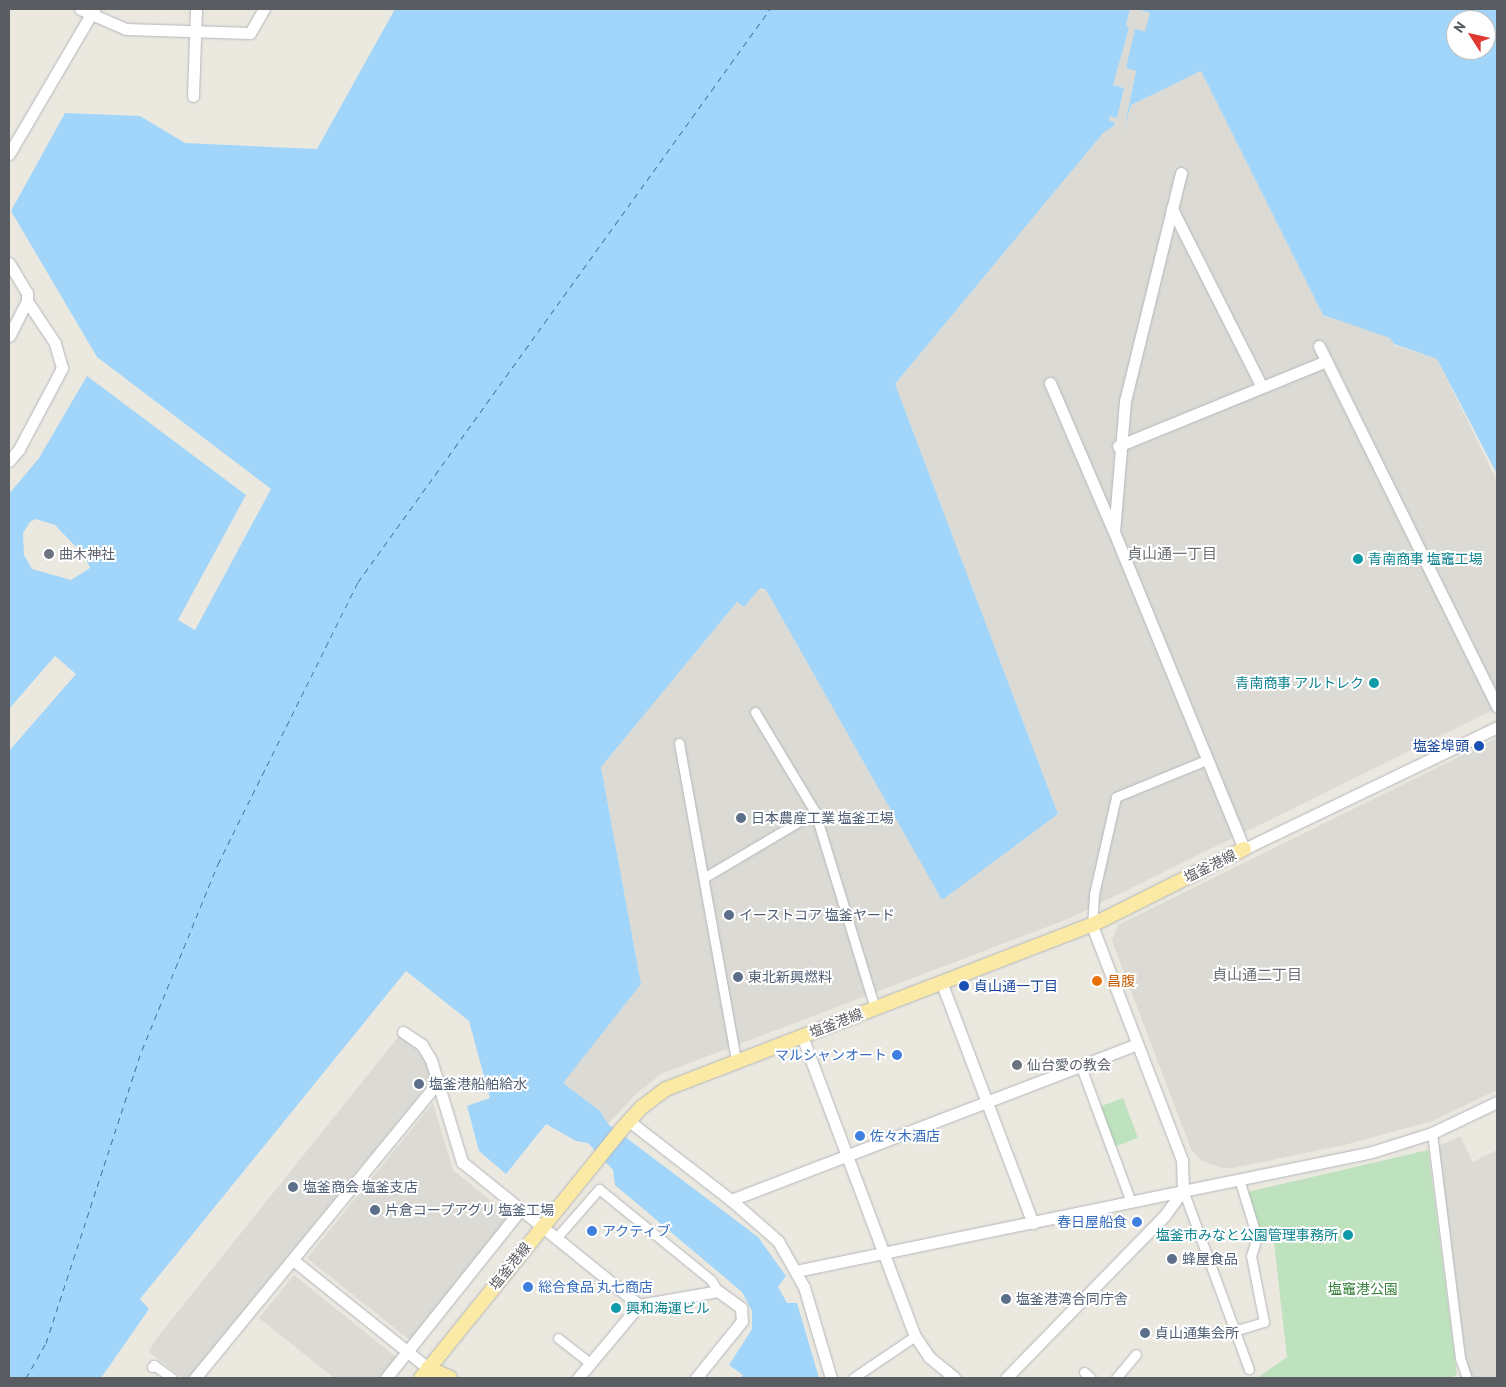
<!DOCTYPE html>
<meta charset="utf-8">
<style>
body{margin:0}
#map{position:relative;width:1506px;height:1387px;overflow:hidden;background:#ebe8e0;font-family:Barlow,"Noto Sans JP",sans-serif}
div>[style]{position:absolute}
.industrial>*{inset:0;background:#dcdad4}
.green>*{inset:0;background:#bee2bd}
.water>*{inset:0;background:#a1d6fa}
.ferry>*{height:1px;margin-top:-0.5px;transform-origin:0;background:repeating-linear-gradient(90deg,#4178aa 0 6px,transparent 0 11px)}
.roads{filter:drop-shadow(0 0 1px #b3b6ba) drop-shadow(0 0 1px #b3b6ba)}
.minor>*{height:9px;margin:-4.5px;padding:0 4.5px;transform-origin:4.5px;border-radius:4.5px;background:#fff}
.tertiary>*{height:11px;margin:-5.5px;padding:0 5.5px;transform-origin:5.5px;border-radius:5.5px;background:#fff}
.primary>*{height:14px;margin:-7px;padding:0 7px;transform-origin:7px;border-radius:7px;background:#faeaa5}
.dots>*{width:14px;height:14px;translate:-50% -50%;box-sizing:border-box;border:2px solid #fff;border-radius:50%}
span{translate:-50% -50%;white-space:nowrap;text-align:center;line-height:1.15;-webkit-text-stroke:4px #fff;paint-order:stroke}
.worship-label{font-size:14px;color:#5b616d}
.left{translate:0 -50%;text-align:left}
.culture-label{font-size:14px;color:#0d838f}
.right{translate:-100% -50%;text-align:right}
.transit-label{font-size:14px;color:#164399}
.service-label{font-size:14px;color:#4e5e75}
.street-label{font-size:14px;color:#595c60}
.food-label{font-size:14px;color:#c56008}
.shop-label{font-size:14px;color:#366cbe}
.park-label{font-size:14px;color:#388039}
.neighbourhood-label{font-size:15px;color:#6a6e72}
.frame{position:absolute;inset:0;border:10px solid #595c60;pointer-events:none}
.north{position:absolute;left:1446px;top:10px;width:50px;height:50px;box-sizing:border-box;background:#fff;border:1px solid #bdbebf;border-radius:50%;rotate:305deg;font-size:14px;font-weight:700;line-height:20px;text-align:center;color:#595c60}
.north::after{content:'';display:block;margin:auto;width:18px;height:22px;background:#df3932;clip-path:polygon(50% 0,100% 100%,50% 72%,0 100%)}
</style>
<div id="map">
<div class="industrial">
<div style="clip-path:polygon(1130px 9px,1150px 13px,1145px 32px,1136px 29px,1126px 68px,1136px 70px,1124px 128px,1131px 105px,1201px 71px,1323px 315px,1391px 338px,1394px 345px,1437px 359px,1497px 481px,1497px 708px,1068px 919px,661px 1074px,636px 1094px,608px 1124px,600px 1111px,562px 1083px,641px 984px,601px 767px,737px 602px,744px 606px,760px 587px,762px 591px,766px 590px,942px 899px,1058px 814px,895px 384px,1104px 132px,1115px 123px,1109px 121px,1110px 116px,1116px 118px,1124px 88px,1112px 85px,1129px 28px,1126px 27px)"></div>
<div style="clip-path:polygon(1497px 738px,1497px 1090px,1433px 1121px,1344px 1145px,1233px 1168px,1222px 1168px,1202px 1161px,1191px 1149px,1112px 941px,1118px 925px)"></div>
<div style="clip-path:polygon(399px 1036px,417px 1050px,427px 1065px,431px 1081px,188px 1378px,183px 1378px,149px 1352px,156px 1339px)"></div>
<div style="clip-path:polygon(433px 1103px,453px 1170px,509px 1215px,411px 1341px,307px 1258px)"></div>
<div style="clip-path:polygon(1460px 1136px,1473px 1162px,1497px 1150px,1497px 1378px,1471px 1378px,1466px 1360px,1439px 1146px)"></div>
<div style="clip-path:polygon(294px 1275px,397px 1358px,380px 1378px,334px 1378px,259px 1318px)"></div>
</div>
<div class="green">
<div style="clip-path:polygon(1123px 1098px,1138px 1138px,1114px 1147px,1099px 1107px)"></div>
<div style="clip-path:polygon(1428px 1150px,1457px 1375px,1449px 1378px,1257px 1378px,1287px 1357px,1273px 1234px,1261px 1236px,1247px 1192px)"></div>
</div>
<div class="water">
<div style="clip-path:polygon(evenodd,395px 9px,1130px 9px,1126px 26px,1129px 28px,1113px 85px,1124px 88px,1117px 118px,1110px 116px,1109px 120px,1115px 123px,1114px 126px,1104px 132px,895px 384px,1058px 814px,942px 900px,766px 590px,760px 588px,744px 607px,737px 602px,601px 767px,641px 984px,563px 1083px,600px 1111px,608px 1124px,758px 1237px,786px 1276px,778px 1287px,787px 1303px,797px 1303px,819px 1378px,740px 1378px,743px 1375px,729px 1365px,752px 1329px,752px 1311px,742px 1292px,615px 1185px,613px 1170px,588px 1143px,576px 1141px,546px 1124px,506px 1174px,479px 1151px,467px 1106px,490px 1098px,469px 1021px,406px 971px,140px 1299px,149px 1309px,101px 1378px,9px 1378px,9px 751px,76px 674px,55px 656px,9px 709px,9px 494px,39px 458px,87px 376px,246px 495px,178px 620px,195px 630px,271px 489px,97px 357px,11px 211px,65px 113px,140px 116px,185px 143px,317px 149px,395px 9px,36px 519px,55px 525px,74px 545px,82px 549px,90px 568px,71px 580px,32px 569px,24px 555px,23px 533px,30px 522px,36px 519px)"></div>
<div style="clip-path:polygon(evenodd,1136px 9px,1497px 9px,1497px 474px,1437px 359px,1394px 344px,1390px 338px,1323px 315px,1201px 71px,1131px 105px,1124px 129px,1136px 71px,1126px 68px,1135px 29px,1145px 31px,1150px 13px,1136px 9px,1456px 20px,1486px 20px,1486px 50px,1456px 50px,1456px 20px)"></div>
</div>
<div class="ferry">
<div style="left:26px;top:1378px;width:40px;rotate:-60.3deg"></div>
<div style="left:46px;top:1343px;width:308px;rotate:-71.9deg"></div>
<div style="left:142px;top:1050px;width:201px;rotate:-67.8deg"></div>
<div style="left:218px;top:864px;width:315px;rotate:-63.6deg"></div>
<div style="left:358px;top:582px;width:706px;rotate:-54.28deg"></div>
</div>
<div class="roads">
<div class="minor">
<div style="left:755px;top:712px;width:117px;rotate:59deg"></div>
<div style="left:815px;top:812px;width:205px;rotate:73deg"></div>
<div style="left:679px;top:743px;width:322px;rotate:79.8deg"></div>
<div style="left:705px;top:877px;width:128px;rotate:-30.6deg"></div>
<div style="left:1092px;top:925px;width:31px;rotate:-86deg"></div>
<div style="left:1094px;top:894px;width:99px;rotate:-77.2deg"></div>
<div style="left:1116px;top:797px;width:97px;rotate:-22.3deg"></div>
<div style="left:1081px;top:1067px;width:144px;rotate:69.7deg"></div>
<div style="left:1432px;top:1133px;width:227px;rotate:82.9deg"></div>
<div style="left:1460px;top:1358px;width:21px;rotate:71deg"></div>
<div style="left:1183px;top:1190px;width:191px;rotate:69.8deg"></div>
<div style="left:557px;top:1237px;width:64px;rotate:-48.8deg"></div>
<div style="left:599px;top:1189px;width:144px;rotate:39.1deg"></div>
<div style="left:711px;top:1280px;width:13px;rotate:58deg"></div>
<div style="left:1234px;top:1331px;width:31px;rotate:-17deg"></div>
<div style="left:1264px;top:1322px;width:67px;rotate:-101.1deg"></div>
<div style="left:1251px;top:1256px;width:20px;rotate:-72deg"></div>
<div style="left:1257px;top:1237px;width:61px;rotate:-107.2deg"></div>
<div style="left:558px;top:1338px;width:41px;rotate:38deg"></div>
<div style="left:152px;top:1367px;width:3px;rotate:-45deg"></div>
<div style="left:154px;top:1365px;width:22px;rotate:36deg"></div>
<div style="left:1084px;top:1372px;width:9px;rotate:41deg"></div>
<div style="left:853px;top:1378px;width:75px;rotate:-34.1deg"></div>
<div style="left:1116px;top:1378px;width:31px;rotate:-50deg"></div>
</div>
<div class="tertiary">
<div style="left:80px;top:9px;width:50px;rotate:23.5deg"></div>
<div style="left:126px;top:29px;width:124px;rotate:1.8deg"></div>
<div style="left:250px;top:33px;width:28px;rotate:-60deg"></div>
<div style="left:193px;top:96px;width:87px;rotate:-88deg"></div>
<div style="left:9px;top:154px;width:168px;rotate:-59.6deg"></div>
<div style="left:1181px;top:173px;width:235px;rotate:103.8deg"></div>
<div style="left:1125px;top:401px;width:131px;rotate:94.8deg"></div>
<div style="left:1114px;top:532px;width:343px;rotate:67.7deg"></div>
<div style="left:1244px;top:849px;width:281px;rotate:-25.7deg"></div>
<div style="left:1172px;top:209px;width:199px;rotate:63.2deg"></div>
<div style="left:9px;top:263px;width:35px;rotate:59deg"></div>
<div style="left:27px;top:293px;width:8px;rotate:90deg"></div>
<div style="left:27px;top:301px;width:39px;rotate:117deg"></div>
<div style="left:1319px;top:346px;width:402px;rotate:63.7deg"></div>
<div style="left:1050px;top:383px;width:158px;rotate:66.8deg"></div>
<div style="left:1118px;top:446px;width:225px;rotate:-22.2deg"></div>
<div style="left:9px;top:461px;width:16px;rotate:-50deg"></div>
<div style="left:19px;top:449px;width:92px;rotate:-62deg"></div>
<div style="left:62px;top:368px;width:26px;rotate:-106deg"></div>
<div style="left:55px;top:343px;width:50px;rotate:-123.7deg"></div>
<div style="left:942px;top:984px;width:256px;rotate:69.2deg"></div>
<div style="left:403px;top:1032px;width:23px;rotate:34deg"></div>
<div style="left:422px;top:1045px;width:17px;rotate:59deg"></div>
<div style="left:431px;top:1060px;width:107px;rotate:73.1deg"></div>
<div style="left:462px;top:1162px;width:228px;rotate:38.9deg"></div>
<div style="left:802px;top:1036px;width:321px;rotate:69.4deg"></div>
<div style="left:915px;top:1336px;width:25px;rotate:56deg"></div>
<div style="left:929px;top:1357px;width:33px;rotate:39deg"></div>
<div style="left:629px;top:1121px;width:129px;rotate:37.8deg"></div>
<div style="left:731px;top:1200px;width:62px;rotate:41.1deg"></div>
<div style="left:778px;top:1241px;width:53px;rotate:60.5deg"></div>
<div style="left:804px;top:1287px;width:95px;rotate:73.5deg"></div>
<div style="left:731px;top:1200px;width:435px;rotate:-21deg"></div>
<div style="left:293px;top:1260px;width:173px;rotate:38.7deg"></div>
<div style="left:796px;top:1271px;width:588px;rotate:-11.67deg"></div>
<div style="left:1372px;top:1152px;width:63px;rotate:-17.6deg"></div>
<div style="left:1432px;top:1133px;width:72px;rotate:-25.5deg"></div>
<div style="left:195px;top:1378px;width:382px;rotate:-50.6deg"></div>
<div style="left:386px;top:1378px;width:215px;rotate:-51.4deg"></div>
<div style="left:578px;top:1378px;width:95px;rotate:-50.1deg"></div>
<div style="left:639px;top:1305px;width:80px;rotate:-10deg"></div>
<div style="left:718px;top:1291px;width:29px;rotate:36deg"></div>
<div style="left:741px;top:1308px;width:13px;rotate:86deg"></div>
<div style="left:742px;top:1321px;width:73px;rotate:128.9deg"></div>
<div style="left:1006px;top:1378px;width:228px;rotate:-45.7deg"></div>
<div style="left:1165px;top:1215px;width:31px;rotate:-54deg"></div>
<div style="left:1183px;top:1190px;width:30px;rotate:-92deg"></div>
<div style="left:1182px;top:1160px;width:252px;rotate:-111deg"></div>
</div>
<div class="primary">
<div style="left:428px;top:1368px;width:24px;rotate:24deg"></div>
<div style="left:421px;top:1378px;width:319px;rotate:-51.1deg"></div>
<div style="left:621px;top:1130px;width:31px;rotate:-48deg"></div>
<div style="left:642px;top:1107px;width:30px;rotate:-37deg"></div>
<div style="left:666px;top:1089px;width:456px;rotate:-21.1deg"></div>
<div style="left:1092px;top:925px;width:170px;rotate:-26.6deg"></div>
</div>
</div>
<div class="dots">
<div style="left:49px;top:554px;background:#6b7280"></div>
<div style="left:1358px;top:559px;background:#0f9aa8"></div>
<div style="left:1374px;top:683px;background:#0f9aa8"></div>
<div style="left:1479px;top:746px;background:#1a4fb4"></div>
<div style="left:741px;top:818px;background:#5c6f8a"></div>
<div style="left:729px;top:915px;background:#5c6f8a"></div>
<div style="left:738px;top:977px;background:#5c6f8a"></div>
<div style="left:1097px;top:981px;background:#e8710a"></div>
<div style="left:964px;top:986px;background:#1a4fb4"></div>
<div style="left:897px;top:1055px;background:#3f7fe0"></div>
<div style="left:1017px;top:1065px;background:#6b7280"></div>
<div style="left:419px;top:1084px;background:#5c6f8a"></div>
<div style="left:860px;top:1136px;background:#3f7fe0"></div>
<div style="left:293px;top:1187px;background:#5c6f8a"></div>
<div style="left:375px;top:1210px;background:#5c6f8a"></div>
<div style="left:1137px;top:1222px;background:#3f7fe0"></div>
<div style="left:592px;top:1231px;background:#3f7fe0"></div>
<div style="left:1348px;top:1235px;background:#0f9aa8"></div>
<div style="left:1172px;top:1259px;background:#5c6f8a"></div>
<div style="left:528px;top:1287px;background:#3f7fe0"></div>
<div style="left:1006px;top:1299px;background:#5c6f8a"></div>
<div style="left:616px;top:1308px;background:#0f9aa8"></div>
<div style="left:1145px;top:1333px;background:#5c6f8a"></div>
</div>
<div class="worship-label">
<span class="left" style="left:59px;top:554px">曲木神社</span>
<span class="left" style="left:1027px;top:1065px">仙台愛の教会</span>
</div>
<div class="culture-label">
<span class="left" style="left:1368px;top:559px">青南商事 塩竈工場</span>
<span class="right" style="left:1364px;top:683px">青南商事 アルトレク</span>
<span class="right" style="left:1338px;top:1235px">塩釜市みなと公園管理事務所</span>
<span class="left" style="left:626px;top:1308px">興和海運ビル</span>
</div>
<div class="transit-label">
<span class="right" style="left:1469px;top:746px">塩釜埠頭</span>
<span class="left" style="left:974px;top:986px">貞山通一丁目</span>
</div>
<div class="service-label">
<span class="left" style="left:751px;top:818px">日本農産工業 塩釜工場</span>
<span class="left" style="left:739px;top:915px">イーストコア 塩釜ヤード</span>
<span class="left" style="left:748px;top:977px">東北新興燃料</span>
<span class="left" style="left:429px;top:1084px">塩釜港船舶給水</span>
<span class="left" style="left:303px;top:1187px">塩釜商会 塩釜支店</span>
<span class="left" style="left:385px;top:1210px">片倉コープアグリ 塩釜工場</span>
<span class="left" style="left:1182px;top:1259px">蜂屋食品</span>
<span class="left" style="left:1016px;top:1299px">塩釜港湾合同庁舎</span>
<span class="left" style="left:1155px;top:1333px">貞山通集会所</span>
</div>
<div class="street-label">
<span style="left:1210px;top:866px;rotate:-26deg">塩釜港線</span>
<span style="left:836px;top:1023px;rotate:-21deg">塩釜港線</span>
<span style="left:510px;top:1266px;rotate:-51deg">塩釜港線</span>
</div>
<div class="food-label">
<span class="left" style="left:1107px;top:981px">昌腹</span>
</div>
<div class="shop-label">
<span class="right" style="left:887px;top:1055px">マルシャンオート</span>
<span class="left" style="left:870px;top:1136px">佐々木酒店</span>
<span class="right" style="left:1127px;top:1222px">春日屋船食</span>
<span class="left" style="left:602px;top:1231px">アクティブ</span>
<span class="left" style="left:538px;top:1287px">総合食品 丸七商店</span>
</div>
<div class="park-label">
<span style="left:1363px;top:1289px">塩竈港公園</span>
</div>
<div class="neighbourhood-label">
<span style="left:1172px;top:554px">貞山通一丁目</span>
<span style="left:1257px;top:975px">貞山通二丁目</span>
</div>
<div class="frame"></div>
<div class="north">N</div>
</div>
